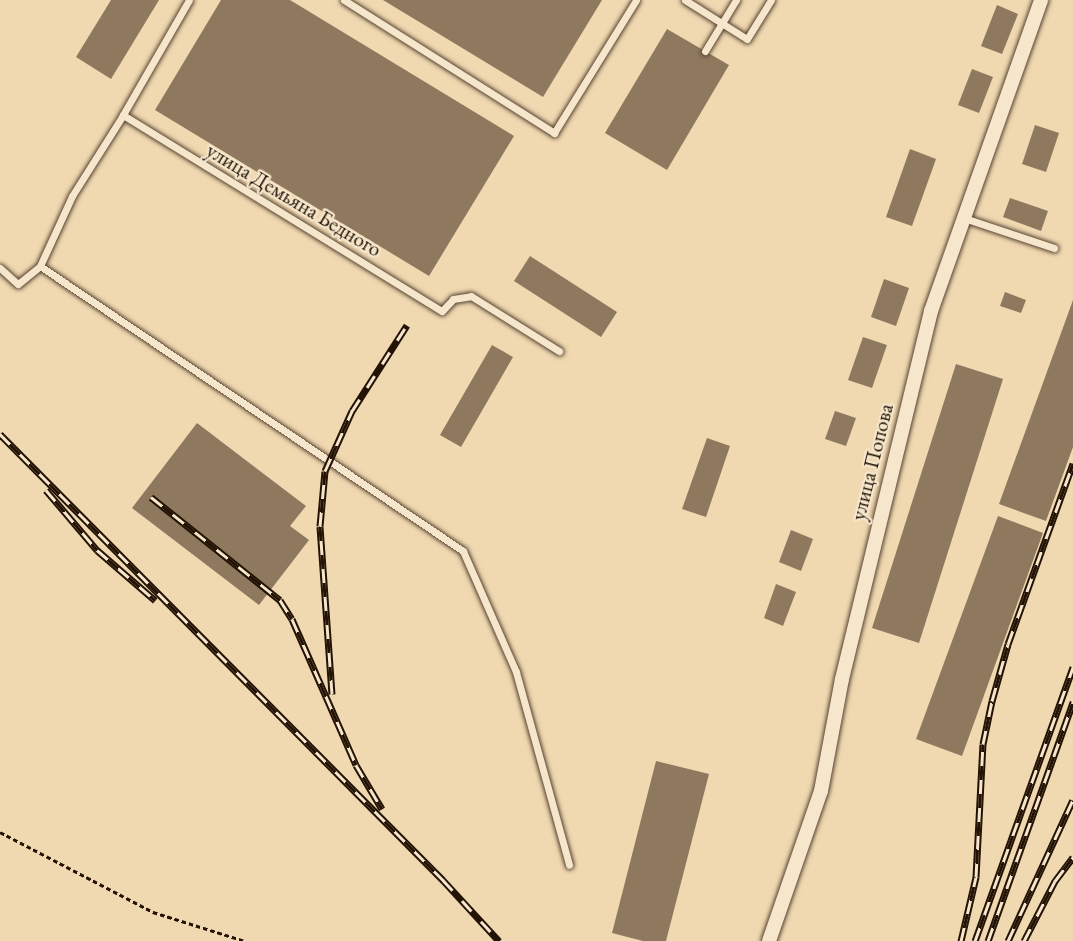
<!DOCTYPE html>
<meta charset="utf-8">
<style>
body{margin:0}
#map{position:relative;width:1073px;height:941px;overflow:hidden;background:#f0d8b1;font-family:"EB Garamond",serif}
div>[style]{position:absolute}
.building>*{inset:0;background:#8e795e}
.path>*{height:3px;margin-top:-1.5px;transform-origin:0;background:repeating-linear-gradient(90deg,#231305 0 4.5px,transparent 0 7.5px)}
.roads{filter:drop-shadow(0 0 2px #564430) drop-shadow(0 0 2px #564430)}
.service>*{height:7px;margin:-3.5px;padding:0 3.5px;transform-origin:3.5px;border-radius:3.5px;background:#f5e6cc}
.minor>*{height:14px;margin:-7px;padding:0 7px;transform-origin:7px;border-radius:7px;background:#f5e6cc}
.rail>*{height:7px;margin-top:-3.5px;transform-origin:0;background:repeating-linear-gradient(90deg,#f5e6cc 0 14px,#231305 0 28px);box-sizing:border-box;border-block:2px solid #231305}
span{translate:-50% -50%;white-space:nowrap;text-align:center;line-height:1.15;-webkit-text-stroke:4.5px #f5e6cc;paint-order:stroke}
.street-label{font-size:21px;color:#231305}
</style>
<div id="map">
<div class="building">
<div style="clip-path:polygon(111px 0,159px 0,111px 79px,76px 57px)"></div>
<div style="clip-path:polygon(221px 0,290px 0,514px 136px,429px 276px,155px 110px)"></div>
<div style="clip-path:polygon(383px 0,602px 0,543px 97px)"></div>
<div style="clip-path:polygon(997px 5px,1018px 14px,1002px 54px,981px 46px)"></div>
<div style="clip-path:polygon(667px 29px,729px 65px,667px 170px,605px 133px)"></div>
<div style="clip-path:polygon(972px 69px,993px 77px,979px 113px,958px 105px)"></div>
<div style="clip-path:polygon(1035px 125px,1059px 133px,1046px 172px,1022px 164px)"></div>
<div style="clip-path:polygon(910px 149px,936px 159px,912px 226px,886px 217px)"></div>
<div style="clip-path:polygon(1010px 198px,1048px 211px,1041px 231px,1003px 217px)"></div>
<div style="clip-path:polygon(530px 256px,617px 312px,601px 337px,514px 281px)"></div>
<div style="clip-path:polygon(884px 279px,909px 288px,896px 326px,871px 317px)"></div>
<div style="clip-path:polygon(1005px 292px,1026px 300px,1021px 313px,1000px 306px)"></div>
<div style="clip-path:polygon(1073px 300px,1073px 447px,1046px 521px,999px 504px)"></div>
<div style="clip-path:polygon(863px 337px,887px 345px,872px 388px,848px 380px)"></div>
<div style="clip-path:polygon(492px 345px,513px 357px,461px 447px,440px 435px)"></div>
<div style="clip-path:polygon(956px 364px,1003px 379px,919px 643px,872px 628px)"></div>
<div style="clip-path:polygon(835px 411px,856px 418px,846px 446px,825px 439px)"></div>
<div style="clip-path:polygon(197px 423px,306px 506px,290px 526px,309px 540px,259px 605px,132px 508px)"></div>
<div style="clip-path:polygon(707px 438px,730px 446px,706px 517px,682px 509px)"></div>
<div style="clip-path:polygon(998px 516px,1043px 533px,962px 756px,916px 739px)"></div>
<div style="clip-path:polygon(791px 530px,813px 539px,801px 571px,779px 562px)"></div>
<div style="clip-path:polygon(776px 584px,796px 592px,783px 626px,764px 618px)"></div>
<div style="clip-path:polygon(656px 761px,709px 774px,666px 941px,643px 941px,612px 933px)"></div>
</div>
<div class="path">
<div style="left:0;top:832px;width:173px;rotate:27.6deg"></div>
<div style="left:153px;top:912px;width:96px;rotate:17.5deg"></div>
</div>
<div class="roads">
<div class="service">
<div style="left:189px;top:0;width:133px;rotate:119.9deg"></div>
<div style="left:123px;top:115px;width:374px;rotate:31.6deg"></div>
<div style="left:442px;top:311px;width:16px;rotate:-47deg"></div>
<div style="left:453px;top:299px;width:18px;rotate:-9deg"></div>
<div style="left:471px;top:296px;width:104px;rotate:32deg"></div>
<div style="left:344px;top:0;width:249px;rotate:32.3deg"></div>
<div style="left:554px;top:133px;width:156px;rotate:-58.3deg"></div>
<div style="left:685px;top:0;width:73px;rotate:32.2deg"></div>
<div style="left:747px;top:39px;width:46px;rotate:-58.4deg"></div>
<div style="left:705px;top:51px;width:60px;rotate:-58.7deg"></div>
<div style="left:964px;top:218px;width:95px;rotate:18.4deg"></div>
<div style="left:40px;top:266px;width:77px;rotate:-65.4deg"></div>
<div style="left:72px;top:196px;width:96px;rotate:-57.8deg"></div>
<div style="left:0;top:268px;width:24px;rotate:42deg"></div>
<div style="left:18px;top:284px;width:28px;rotate:-39deg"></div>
<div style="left:40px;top:266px;width:510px;rotate:33.97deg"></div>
<div style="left:463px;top:551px;width:132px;rotate:66.3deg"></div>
<div style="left:516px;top:672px;width:200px;rotate:74.6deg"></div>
</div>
<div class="minor">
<div style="left:769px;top:941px;width:159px;rotate:-70.9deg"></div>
<div style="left:821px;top:791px;width:114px;rotate:-79.4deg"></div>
<div style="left:842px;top:679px;width:379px;rotate:-76.4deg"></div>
<div style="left:931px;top:311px;width:330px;rotate:-70.5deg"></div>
</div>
</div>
<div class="rail">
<div style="left:0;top:434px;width:629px;rotate:45.19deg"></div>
<div style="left:443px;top:880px;width:83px;rotate:47.4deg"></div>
<div style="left:46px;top:490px;width:79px;rotate:49.6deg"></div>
<div style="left:97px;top:550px;width:77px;rotate:40.8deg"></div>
<div style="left:151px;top:497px;width:165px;rotate:38.6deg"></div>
<div style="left:280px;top:600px;width:22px;rotate:58deg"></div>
<div style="left:292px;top:619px;width:159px;rotate:66.3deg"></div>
<div style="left:356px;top:765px;width:51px;rotate:59.4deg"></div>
<div style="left:332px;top:694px;width:168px;rotate:-94.1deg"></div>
<div style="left:320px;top:526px;width:55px;rotate:-84.8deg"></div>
<div style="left:325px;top:471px;width:66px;rotate:-65.8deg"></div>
<div style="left:352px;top:411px;width:102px;rotate:-57.4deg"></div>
<div style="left:961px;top:941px;width:66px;rotate:-76.8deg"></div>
<div style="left:976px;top:877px;width:133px;rotate:-87deg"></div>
<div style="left:983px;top:744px;width:44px;rotate:-78.2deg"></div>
<div style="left:992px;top:701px;width:59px;rotate:-74.3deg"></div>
<div style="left:1008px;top:644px;width:192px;rotate:-70.2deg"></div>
<div style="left:975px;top:941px;width:291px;rotate:-70.3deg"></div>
<div style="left:988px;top:941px;width:254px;rotate:-70.4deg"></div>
<div style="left:1008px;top:941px;width:155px;rotate:-65.3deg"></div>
<div style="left:1024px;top:941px;width:68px;rotate:-62.7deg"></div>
<div style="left:1055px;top:881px;width:30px;rotate:-53deg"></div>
</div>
<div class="street-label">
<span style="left:294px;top:200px;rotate:31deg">улица Демьяна Бедного</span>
<span style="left:872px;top:462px;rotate:-76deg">улица Попова</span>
</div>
</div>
